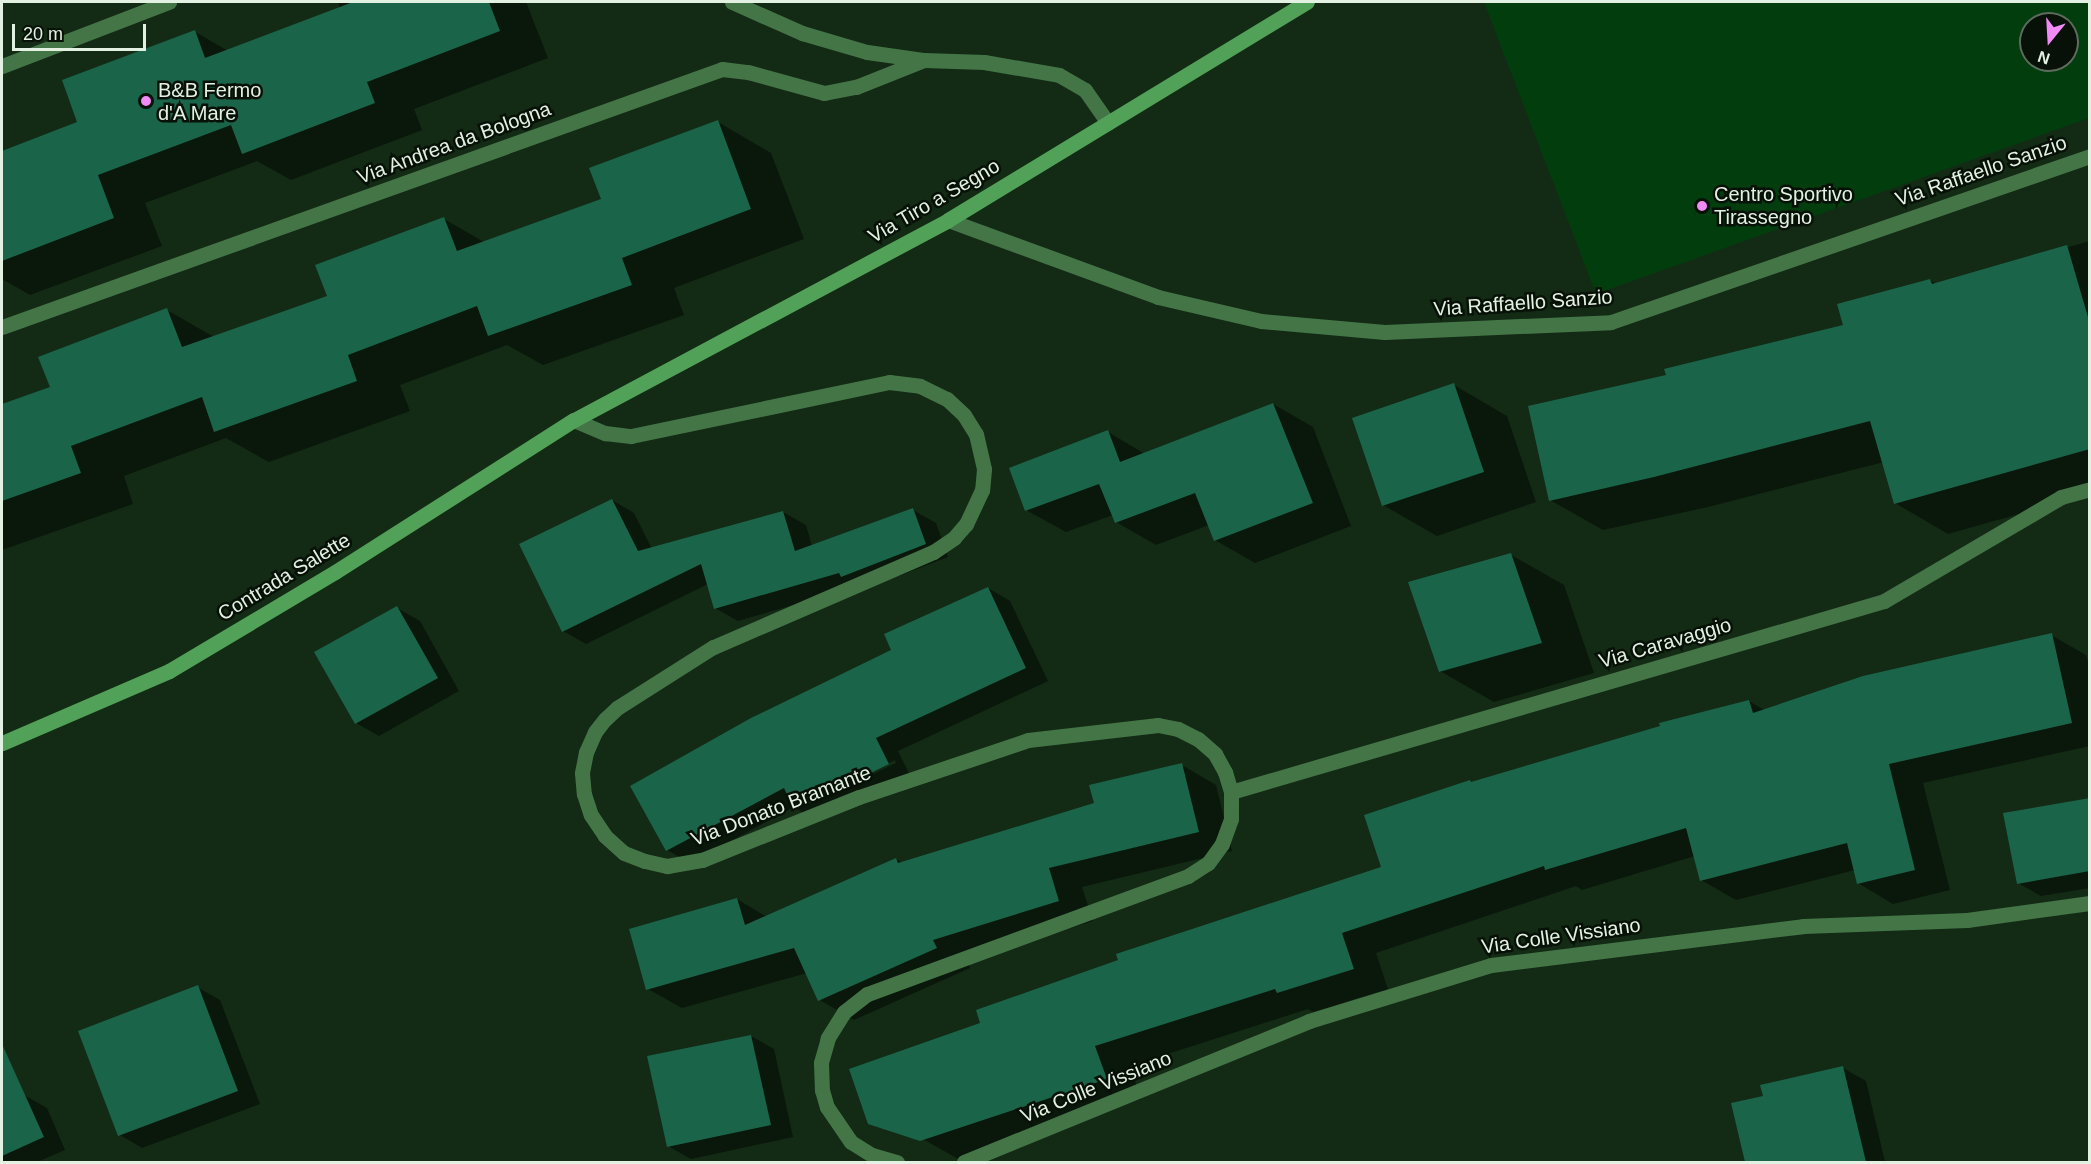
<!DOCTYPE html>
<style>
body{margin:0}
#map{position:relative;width:2091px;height:1164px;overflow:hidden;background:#132b15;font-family:Helvetica,sans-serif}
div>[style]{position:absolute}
.green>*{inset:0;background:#023e0d}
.shadow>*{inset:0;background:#0007}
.building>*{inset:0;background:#1a644a}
.street>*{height:15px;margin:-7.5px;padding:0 7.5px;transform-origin:7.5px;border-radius:7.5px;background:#447547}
.secondary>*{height:15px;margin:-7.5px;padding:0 7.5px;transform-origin:7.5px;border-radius:7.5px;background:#51a258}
.dots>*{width:16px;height:16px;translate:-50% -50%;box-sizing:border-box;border:3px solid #071107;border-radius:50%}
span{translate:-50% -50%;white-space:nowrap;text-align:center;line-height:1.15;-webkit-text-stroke:5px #071107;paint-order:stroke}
.poi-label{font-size:20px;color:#e3f1e3}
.left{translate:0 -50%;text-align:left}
.street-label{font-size:20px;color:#e3f1e3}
.frame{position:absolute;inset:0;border:3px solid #e3f1e3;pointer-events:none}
.north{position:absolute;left:2019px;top:12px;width:60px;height:60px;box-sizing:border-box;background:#071107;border:2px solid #5f6b5f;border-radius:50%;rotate:198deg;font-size:16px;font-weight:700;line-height:24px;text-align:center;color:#e3f1e3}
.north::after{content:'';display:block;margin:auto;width:21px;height:27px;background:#f08bf5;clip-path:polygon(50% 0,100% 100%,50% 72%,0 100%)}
.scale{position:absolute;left:12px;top:24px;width:134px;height:27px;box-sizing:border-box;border:3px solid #e3f1e3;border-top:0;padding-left:8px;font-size:18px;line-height:21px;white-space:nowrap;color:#e3f1e3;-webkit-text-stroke:4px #071107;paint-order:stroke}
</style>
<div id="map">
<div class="green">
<div style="clip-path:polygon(evenodd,1484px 2px,2089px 2px,2089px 118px,1596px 294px,1484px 2px,2031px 24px,2067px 24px,2067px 60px,2031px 60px,2031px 24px)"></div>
</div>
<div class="shadow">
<div style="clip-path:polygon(338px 2px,526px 2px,548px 58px,414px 109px,422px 130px,291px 180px,257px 161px,145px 203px,162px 246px,30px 295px,2px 279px,2px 153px,79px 123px,194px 31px,228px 51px,340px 8px)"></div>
<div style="clip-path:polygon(718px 122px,771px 153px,804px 239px,674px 288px,684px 315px,543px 365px,507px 345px,400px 385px,410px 411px,269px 462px,226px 438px,124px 476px,133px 504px,2px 550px,2px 406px,52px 388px,167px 310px,214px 337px,329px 296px,444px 219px,484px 242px,602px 200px)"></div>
<div style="clip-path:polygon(2090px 241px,2090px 494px,1948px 534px,1895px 503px,1884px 462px,1708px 507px,1603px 530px,1550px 500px,1668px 377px,1845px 326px,1930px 280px,1936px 284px)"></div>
<div style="clip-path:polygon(1454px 385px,1507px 416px,1536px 502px,1437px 536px,1383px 505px)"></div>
<div style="clip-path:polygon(1273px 404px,1313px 427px,1351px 526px,1255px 563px,1215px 540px,1209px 525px,1156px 545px,1116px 522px,1113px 515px,1066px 532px,1026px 510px,1108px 432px,1145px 454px)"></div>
<div style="clip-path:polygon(612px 500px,634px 513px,652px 549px,783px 512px,806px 525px,812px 546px,913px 510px,936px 523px,948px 557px,865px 589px,859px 586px,738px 621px,715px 608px,708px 584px,586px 644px,563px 631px)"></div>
<div style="clip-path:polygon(1511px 555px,1564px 585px,1594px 673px,1494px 702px,1440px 671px)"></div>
<div style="clip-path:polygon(evenodd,988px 588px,1010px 601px,1048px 681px,898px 751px,911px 777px,818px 822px,794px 807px,690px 863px,667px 850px,893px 651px,988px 588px,895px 760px,896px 763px,807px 805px,807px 802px,895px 760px)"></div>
<div style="clip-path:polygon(397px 608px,420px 621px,459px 691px,379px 736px,356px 723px)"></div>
<div style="clip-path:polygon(2051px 635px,2086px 655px,2090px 668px,2090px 746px,1923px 783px,1950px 890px,1893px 904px,1858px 883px,1855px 870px,1736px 900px,1701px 880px,1695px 856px,1582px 890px,1576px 886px,1376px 953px,1388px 989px,1313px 1012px,1308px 1009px,1130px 1066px,1141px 1099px,958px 1159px,923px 1139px,982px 1024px,1383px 868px,1473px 783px,1749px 701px,1766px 711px)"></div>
<div style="clip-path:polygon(1182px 765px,1216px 785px,1232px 851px,1082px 887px,1093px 921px,967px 960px,970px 968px,854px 1020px,820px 1000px,807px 973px,682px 1008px,648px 989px,737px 899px,767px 917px,896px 859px,903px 863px,1095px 804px)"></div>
<div style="clip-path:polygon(2090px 799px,2090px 888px,2041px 896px,2018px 883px)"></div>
<div style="clip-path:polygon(197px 987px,220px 1000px,260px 1104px,142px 1148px,120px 1135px)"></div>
<div style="clip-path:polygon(751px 1036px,774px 1049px,793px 1137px,691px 1159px,668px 1146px)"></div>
<div style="clip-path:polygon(2px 1064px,10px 1069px,24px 1095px,47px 1108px,65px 1150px,37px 1162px,2px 1162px)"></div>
<div style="clip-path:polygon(1843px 1068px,1866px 1081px,1885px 1162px,1748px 1162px,1733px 1104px,1765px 1097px)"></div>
</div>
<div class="building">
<div style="clip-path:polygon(353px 2px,489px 2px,500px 31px,367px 82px,375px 103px,242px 154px,231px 125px,98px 175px,114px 218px,2px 261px,2px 151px,77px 122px,62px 80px,195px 30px,205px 58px)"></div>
<div style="clip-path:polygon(718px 120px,751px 209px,622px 258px,632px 285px,488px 336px,477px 306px,348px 355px,357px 381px,214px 432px,202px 397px,71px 446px,81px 473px,2px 501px,2px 404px,50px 387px,38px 357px,167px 308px,182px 347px,327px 296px,315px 265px,444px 217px,457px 251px,601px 199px,589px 168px)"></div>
<div style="clip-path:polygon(2067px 245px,2090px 324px,2090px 449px,1894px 504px,1870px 421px,1654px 477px,1549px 501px,1528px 406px,1666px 375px,1664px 369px,1843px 325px,1837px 304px,1930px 279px,1932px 284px)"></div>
<div style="clip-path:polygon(1454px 383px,1484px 472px,1382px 506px,1352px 418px)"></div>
<div style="clip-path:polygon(1273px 403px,1313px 503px,1214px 541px,1195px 493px,1115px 523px,1099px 484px,1025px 511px,1009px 468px,1108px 430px,1120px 462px)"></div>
<div style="clip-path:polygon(612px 499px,638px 551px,783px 511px,795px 551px,913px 508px,926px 544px,841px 577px,839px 573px,714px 609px,701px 564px,562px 632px,519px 544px)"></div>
<div style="clip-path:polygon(1511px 553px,1542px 643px,1439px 672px,1408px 582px)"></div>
<div style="clip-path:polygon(988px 587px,1026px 668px,876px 738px,889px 764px,794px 810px,784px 788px,666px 851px,630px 786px,751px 718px,891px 650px,884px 634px)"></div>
<div style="clip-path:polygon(397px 606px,438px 678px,355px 724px,314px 652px)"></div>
<div style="clip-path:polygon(2052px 633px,2072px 723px,1889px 764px,1915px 870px,1857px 884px,1847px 843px,1700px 881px,1686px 828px,1545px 870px,1544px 866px,1342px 933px,1354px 969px,1277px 993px,1275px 989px,1095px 1046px,1107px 1079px,920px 1141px,868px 1124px,849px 1069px,980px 1023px,976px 1010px,1118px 960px,1116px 954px,1381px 867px,1364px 815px,1470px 780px,1471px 782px,1660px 726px,1659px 723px,1749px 700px,1753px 713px,1863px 676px)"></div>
<div style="clip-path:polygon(1182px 763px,1199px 832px,1049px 868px,1059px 901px,933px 940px,937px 948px,818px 1001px,794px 948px,646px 990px,629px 929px,737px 898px,745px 925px,896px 858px,898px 863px,1094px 803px,1089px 785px)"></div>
<div style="clip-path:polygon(2090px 798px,2090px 871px,2017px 884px,2003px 813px)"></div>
<div style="clip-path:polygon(198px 985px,238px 1091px,118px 1136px,78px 1031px)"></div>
<div style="clip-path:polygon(751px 1035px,771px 1125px,667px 1147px,647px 1056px)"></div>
<div style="clip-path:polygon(2px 1044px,44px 1137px,2px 1156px)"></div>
<div style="clip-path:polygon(1843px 1066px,1866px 1162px,1745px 1162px,1731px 1103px,1763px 1096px,1760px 1085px)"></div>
</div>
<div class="street">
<div style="left:732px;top:2px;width:77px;rotate:23.9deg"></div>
<div style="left:802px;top:33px;width:68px;rotate:16.3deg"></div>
<div style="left:867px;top:52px;width:58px;rotate:8deg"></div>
<div style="left:924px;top:60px;width:60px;rotate:1.9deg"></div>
<div style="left:984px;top:62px;width:76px;rotate:9.8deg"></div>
<div style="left:1059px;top:75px;width:30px;rotate:30deg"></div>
<div style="left:1085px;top:90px;width:40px;rotate:55.1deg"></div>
<div style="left:2px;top:66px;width:179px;rotate:-21deg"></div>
<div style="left:948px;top:220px;width:224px;rotate:20.1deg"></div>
<div style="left:1158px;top:297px;width:106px;rotate:13.1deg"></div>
<div style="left:1261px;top:321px;width:124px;rotate:5.1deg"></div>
<div style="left:1385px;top:332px;width:226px;rotate:-2.5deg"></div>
<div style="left:1611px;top:322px;width:507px;rotate:-19.11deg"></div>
<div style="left:2px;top:327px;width:765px;rotate:-19.71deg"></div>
<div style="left:722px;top:69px;width:26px;rotate:7deg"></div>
<div style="left:748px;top:72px;width:79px;rotate:15.4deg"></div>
<div style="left:824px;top:93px;width:33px;rotate:-11deg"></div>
<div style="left:856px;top:87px;width:73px;rotate:-21.7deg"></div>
<div style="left:574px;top:420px;width:34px;rotate:23deg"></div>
<div style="left:605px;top:433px;width:26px;rotate:7deg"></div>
<div style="left:631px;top:436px;width:264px;rotate:-11.8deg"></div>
<div style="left:889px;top:382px;width:31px;rotate:7deg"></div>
<div style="left:920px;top:386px;width:30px;rotate:26deg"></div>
<div style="left:947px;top:399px;width:23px;rotate:43deg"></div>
<div style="left:964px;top:415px;width:22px;rotate:58deg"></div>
<div style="left:976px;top:434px;width:36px;rotate:77deg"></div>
<div style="left:984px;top:469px;width:21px;rotate:95deg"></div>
<div style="left:982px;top:490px;width:38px;rotate:115deg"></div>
<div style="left:966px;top:524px;width:18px;rotate:131deg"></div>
<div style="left:954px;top:538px;width:25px;rotate:146deg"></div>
<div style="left:933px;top:552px;width:240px;rotate:156.6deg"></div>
<div style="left:713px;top:647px;width:114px;rotate:147.6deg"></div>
<div style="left:617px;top:708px;width:16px;rotate:137deg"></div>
<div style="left:605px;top:719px;width:16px;rotate:128deg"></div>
<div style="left:595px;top:732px;width:22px;rotate:114deg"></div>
<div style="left:586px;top:752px;width:21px;rotate:101deg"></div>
<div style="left:582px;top:773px;width:21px;rotate:85deg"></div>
<div style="left:584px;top:794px;width:22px;rotate:72deg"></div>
<div style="left:591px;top:815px;width:25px;rotate:56deg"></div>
<div style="left:605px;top:836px;width:25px;rotate:42deg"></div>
<div style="left:624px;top:853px;width:22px;rotate:21deg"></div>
<div style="left:645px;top:861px;width:23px;rotate:13deg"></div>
<div style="left:667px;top:866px;width:36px;rotate:-10deg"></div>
<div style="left:702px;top:860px;width:169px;rotate:-21.9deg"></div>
<div style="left:859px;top:797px;width:178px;rotate:-18.6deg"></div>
<div style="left:1028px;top:740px;width:131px;rotate:-6.6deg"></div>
<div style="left:1158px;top:725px;width:20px;rotate:11deg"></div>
<div style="left:1178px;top:729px;width:22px;rotate:27deg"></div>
<div style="left:1198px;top:739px;width:23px;rotate:41deg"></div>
<div style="left:1215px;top:754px;width:21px;rotate:61deg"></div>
<div style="left:1225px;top:772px;width:21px;rotate:73deg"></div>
<div style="left:1231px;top:792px;width:27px;rotate:90deg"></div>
<div style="left:1231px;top:819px;width:27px;rotate:110deg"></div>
<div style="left:1222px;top:844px;width:24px;rotate:126deg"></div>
<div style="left:1208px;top:863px;width:24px;rotate:147deg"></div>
<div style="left:1188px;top:876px;width:342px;rotate:159.8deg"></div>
<div style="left:867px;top:994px;width:29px;rotate:142deg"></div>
<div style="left:844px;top:1012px;width:31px;rotate:122deg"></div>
<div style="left:828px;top:1038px;width:26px;rotate:106deg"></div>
<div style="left:821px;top:1063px;width:27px;rotate:88deg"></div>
<div style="left:822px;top:1090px;width:18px;rotate:74deg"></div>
<div style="left:827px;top:1107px;width:42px;rotate:55.6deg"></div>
<div style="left:851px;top:1142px;width:25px;rotate:32deg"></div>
<div style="left:872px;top:1155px;width:26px;rotate:16deg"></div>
<div style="left:1231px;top:792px;width:680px;rotate:-16.3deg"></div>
<div style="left:1884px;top:601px;width:205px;rotate:-30.4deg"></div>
<div style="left:2061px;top:497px;width:30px;rotate:-15deg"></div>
<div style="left:964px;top:1162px;width:373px;rotate:-22.2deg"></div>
<div style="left:1309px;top:1021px;width:190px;rotate:-17.1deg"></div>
<div style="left:1491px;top:965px;width:314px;rotate:-7.1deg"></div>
<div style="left:1803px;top:926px;width:164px;rotate:-2.1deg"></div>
<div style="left:1967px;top:920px;width:124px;rotate:-7.9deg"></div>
</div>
<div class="secondary">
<div style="left:2px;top:743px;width:182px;rotate:-23.3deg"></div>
<div style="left:169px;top:671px;width:193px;rotate:-30.8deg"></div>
<div style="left:335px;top:572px;width:283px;rotate:-32.5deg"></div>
<div style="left:574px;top:420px;width:424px;rotate:-28.1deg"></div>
<div style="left:948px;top:220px;width:420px;rotate:-31.3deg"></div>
</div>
<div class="dots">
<div style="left:146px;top:101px;background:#f08bf5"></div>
<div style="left:1702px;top:206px;background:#f08bf5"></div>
</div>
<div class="poi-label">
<span class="left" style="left:158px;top:102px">B&amp;B Fermo<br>d'A Mare</span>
<span class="left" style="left:1714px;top:206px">Centro Sportivo<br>Tirassegno</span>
</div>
<div class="street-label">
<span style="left:454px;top:143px;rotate:-20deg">Via Andrea da Bologna</span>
<span style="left:1981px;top:171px;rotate:-19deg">Via Raffaello Sanzio</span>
<span style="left:934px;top:201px;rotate:-30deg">Via Tiro a Segno</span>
<span style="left:1523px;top:303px;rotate:-4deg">Via Raffaello Sanzio</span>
<span style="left:284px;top:577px;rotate:-31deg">Contrada Salette</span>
<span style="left:1665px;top:643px;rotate:-16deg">Via Caravaggio</span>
<span style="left:781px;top:806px;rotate:-21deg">Via Donato Bramante</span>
<span style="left:1561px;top:936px;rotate:-8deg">Via Colle Vissiano</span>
<span style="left:1096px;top:1087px;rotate:-22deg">Via Colle Vissiano</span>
</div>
<div class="frame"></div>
<div class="north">N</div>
<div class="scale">20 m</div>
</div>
